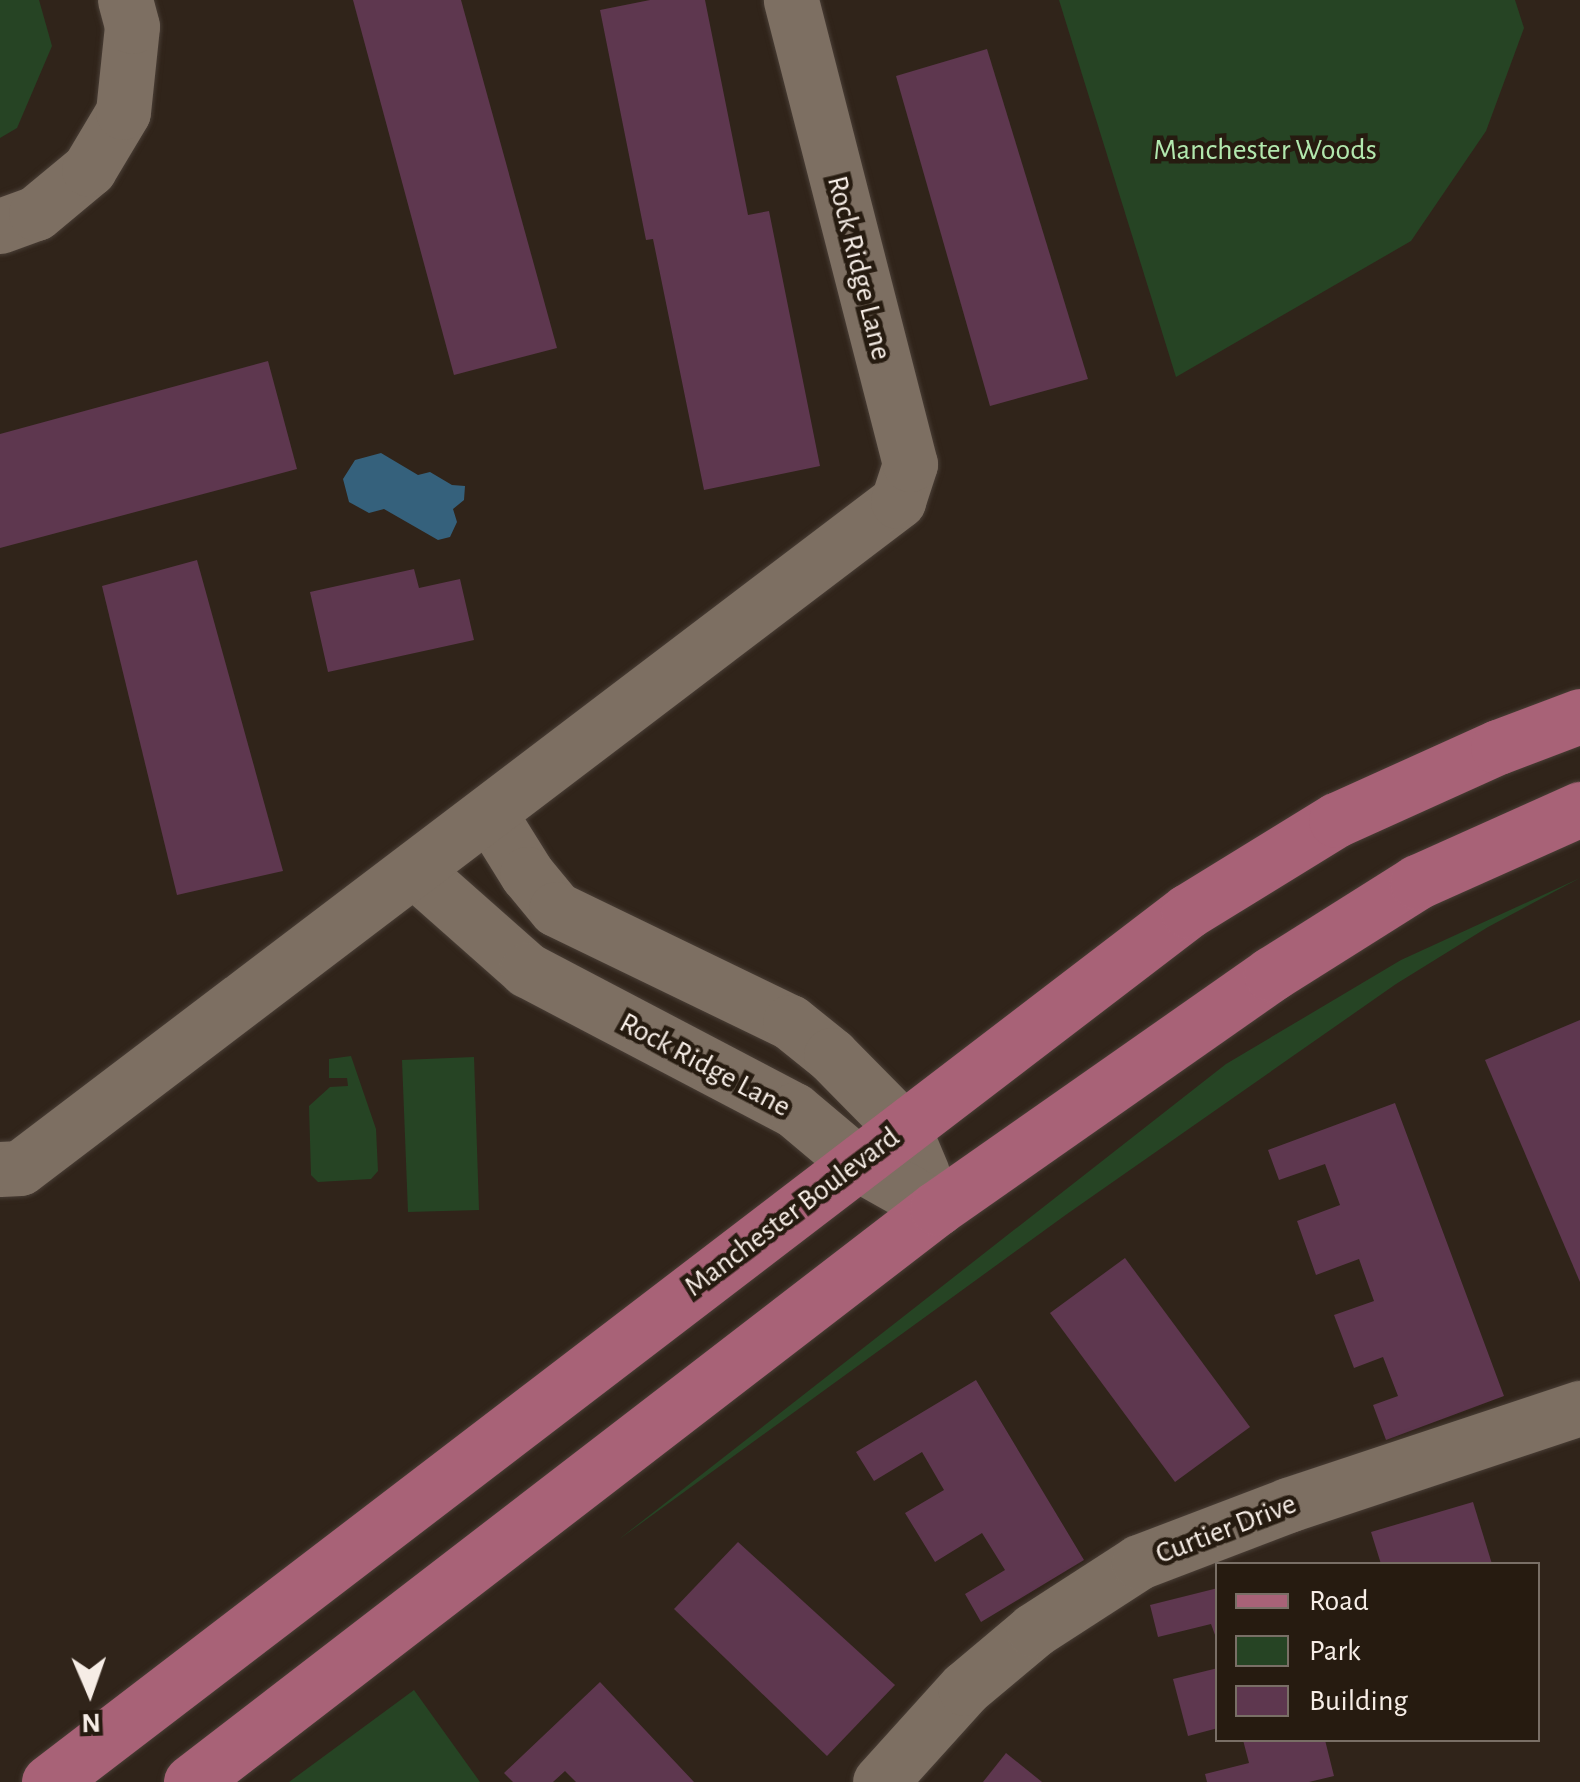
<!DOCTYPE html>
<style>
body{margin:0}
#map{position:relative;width:1580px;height:1782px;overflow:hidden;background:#30241a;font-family:"Alegreya Sans",sans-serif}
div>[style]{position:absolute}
.green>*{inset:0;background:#264424}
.water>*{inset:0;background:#35617c}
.building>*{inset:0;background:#5e374f}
.roads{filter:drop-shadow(0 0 2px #493e36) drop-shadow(0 0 2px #493e36)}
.minor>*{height:55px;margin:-27.5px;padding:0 27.5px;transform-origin:27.5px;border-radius:27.5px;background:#7d6f62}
.major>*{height:55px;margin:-27.5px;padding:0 27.5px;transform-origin:27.5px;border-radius:27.5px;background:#a86277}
span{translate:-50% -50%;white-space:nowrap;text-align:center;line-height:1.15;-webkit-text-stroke:9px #261b10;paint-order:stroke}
.park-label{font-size:30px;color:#b2e8ae}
.street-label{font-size:30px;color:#f6ede6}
.legend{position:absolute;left:1215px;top:1562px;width:325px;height:180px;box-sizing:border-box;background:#261b10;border:2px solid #796f66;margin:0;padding:12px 18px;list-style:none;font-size:30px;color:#f6ede6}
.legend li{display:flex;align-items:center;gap:20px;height:50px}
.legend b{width:50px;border:2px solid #796f66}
.north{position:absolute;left:40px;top:1642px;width:100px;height:100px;-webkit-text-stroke:8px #261b10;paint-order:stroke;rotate:178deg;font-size:28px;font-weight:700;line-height:40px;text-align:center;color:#f6ede6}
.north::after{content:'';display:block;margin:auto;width:35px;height:45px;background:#f6ede6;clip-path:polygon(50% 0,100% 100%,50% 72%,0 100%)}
</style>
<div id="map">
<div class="green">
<div style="clip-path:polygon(0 0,39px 0,52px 46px,17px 128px,0 138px)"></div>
<div style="clip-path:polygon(1059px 0,1515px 0,1524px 28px,1486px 131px,1411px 241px,1176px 377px)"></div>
<div style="clip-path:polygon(1580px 878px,1488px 927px,1396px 984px,1067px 1214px,618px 1540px,1226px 1064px,1401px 960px)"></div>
<div style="clip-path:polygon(351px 1056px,376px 1129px,378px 1171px,371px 1179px,318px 1182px,311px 1175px,309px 1106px,330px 1087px,348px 1086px,347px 1078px,329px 1078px,329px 1059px)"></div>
<div style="clip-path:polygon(474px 1057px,479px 1210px,408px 1212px,402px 1060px)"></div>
<div style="clip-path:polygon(414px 1690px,480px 1782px,289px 1782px)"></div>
</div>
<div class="water">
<div style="clip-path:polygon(381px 453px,418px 475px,430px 472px,452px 485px,465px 486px,464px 500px,453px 509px,457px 522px,450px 537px,438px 540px,384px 509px,369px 513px,349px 502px,343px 479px,355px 460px)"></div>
</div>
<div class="building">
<div style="clip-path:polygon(353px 0,461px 0,557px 348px,454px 375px)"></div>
<div style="clip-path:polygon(650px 0,705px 0,748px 215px,769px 211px,820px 466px,704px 490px,653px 239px,646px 240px,600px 10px)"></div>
<div style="clip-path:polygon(987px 49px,1088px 379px,990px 406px,896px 76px)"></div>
<div style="clip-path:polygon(268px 361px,297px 469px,0 548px,0 434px)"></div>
<div style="clip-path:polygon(197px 560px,283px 871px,177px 895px,102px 586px)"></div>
<div style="clip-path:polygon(414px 569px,419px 588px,460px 579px,474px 640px,328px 672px,310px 592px)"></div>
<div style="clip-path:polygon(1580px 1020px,1580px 1282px,1485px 1060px)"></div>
<div style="clip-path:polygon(1395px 1103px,1504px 1396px,1386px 1440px,1373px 1405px,1398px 1396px,1383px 1357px,1354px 1368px,1334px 1315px,1374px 1301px,1359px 1259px,1316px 1275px,1297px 1221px,1340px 1205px,1325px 1164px,1279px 1180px,1268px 1150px)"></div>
<div style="clip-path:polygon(1125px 1258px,1250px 1427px,1175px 1482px,1050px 1313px)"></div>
<div style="clip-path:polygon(976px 1380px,1084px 1560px,981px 1622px,965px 1594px,1005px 1570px,982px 1533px,935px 1562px,905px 1513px,944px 1490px,922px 1452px,874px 1481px,856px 1452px)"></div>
<div style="clip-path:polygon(1473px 1502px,1492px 1564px,1381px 1564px,1371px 1532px)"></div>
<div style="clip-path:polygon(738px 1542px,895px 1685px,827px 1756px,674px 1609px)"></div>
<div style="clip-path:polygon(1218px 1588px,1218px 1643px,1211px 1624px,1158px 1637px,1150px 1605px)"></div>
<div style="clip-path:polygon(1218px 1668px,1218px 1728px,1188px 1736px,1173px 1679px)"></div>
<div style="clip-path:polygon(600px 1682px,694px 1782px,576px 1782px,565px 1771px,553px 1782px,513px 1782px,504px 1773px)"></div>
<div style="clip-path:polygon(1243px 1740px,1325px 1740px,1334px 1776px,1309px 1782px,1207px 1782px,1205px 1774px,1249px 1763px)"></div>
<div style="clip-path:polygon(1006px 1753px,1042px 1782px,983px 1782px)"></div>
</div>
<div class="roads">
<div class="minor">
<div style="left:0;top:226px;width:38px;rotate:-20deg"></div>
<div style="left:36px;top:213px;width:69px;rotate:-39.7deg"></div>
<div style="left:89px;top:169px;width:66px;rotate:-59.2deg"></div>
<div style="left:123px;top:112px;width:86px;rotate:-84deg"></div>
<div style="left:132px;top:26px;width:27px;rotate:-105deg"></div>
<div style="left:489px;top:813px;width:72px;rotate:58.1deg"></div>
<div style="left:527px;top:874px;width:45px;rotate:50.4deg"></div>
<div style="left:556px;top:909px;width:260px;rotate:25.8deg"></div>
<div style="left:790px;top:1022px;width:53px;rotate:38.8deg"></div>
<div style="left:831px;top:1055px;width:103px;rotate:45.4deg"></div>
<div style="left:903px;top:1128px;width:49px;rotate:67.1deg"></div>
<div style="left:414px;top:870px;width:151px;rotate:41.5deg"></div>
<div style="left:527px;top:970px;width:301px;rotate:27.7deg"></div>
<div style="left:794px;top:1110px;width:82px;rotate:40.1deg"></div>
<div style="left:857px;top:1163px;width:92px;rotate:29.4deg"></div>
<div style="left:0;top:1169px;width:20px;rotate:-3deg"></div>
<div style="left:20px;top:1168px;width:1103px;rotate:-37.22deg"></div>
<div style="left:898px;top:501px;width:39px;rotate:-72deg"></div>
<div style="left:910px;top:464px;width:479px;rotate:-104.4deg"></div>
<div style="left:880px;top:1782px;width:127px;rotate:-47.9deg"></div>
<div style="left:965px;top:1688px;width:90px;rotate:-40deg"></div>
<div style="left:1034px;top:1630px;width:125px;rotate:-32.9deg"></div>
<div style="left:1139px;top:1562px;width:160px;rotate:-20.9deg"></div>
<div style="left:1288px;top:1505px;width:308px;rotate:-18.4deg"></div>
</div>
<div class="major">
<div style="left:49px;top:1782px;width:1434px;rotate:-37.41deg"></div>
<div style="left:1188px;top:911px;width:174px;rotate:-31.6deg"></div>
<div style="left:1336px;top:820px;width:178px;rotate:-24.3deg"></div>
<div style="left:1498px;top:747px;width:88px;rotate:-20.7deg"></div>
<div style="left:191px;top:1782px;width:941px;rotate:-37.58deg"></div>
<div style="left:937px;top:1208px;width:408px;rotate:-35deg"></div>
<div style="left:1271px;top:974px;width:173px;rotate:-32.2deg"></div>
<div style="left:1417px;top:882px;width:179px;rotate:-24.1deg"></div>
</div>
</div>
<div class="park-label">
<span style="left:1265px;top:150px">Manchester Woods</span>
</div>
<div class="street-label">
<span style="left:859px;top:268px;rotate:76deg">Rock Ridge Lane</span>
<span style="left:705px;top:1065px;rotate:28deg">Rock Ridge Lane</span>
<span style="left:792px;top:1212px;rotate:-37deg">Manchester Boulevard</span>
<span style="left:1226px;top:1529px;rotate:-21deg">Curtier Drive</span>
</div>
<ul class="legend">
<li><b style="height:12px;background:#a86277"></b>Road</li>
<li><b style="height:28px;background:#264424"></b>Park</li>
<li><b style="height:28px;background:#5e374f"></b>Building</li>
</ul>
<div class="north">N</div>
</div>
